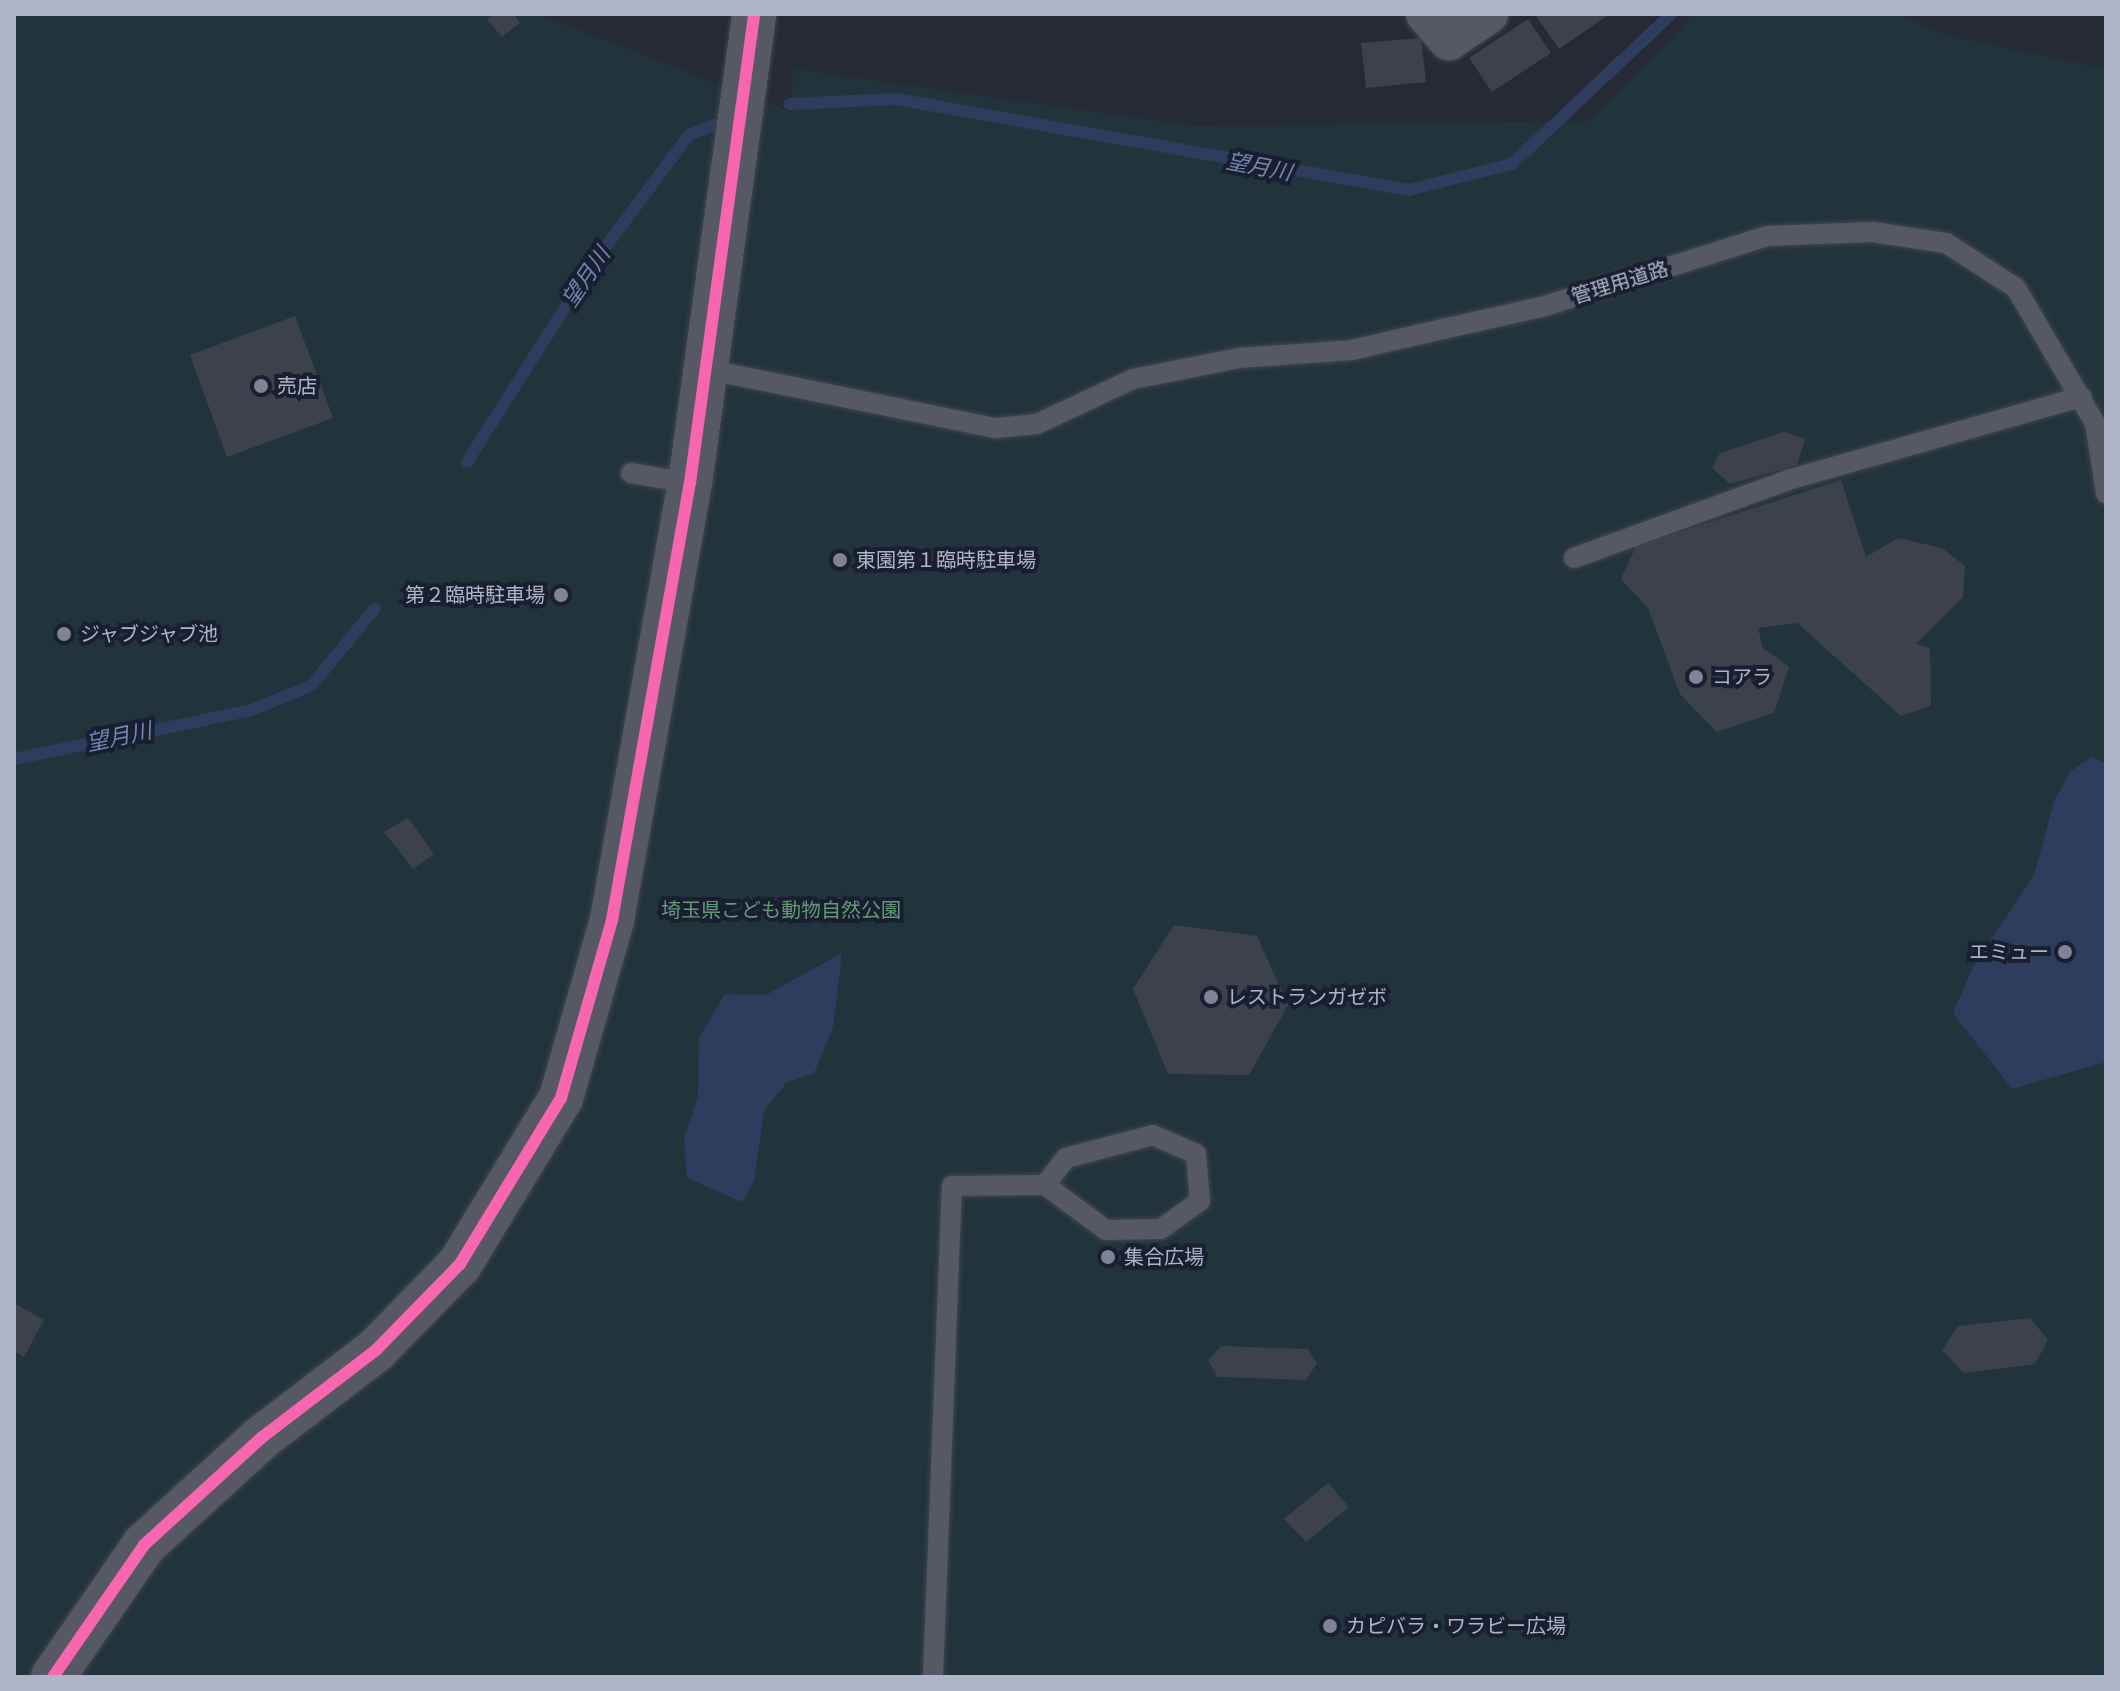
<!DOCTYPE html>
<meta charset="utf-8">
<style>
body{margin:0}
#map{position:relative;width:2120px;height:1691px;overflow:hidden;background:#252a35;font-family:Figtree,"Noto Sans JP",sans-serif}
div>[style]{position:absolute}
.green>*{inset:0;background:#22343b}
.water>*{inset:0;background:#2e3d5e}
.stream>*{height:12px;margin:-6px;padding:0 6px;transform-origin:6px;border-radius:6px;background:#2e3d5e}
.building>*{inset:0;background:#3d414b}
.roads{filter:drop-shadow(0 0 2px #42454e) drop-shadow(0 0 2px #42454e)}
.service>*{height:20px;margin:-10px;padding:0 10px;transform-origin:10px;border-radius:10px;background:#565963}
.minor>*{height:40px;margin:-20px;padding:0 20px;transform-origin:20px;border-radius:20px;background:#565963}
.tertiary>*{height:44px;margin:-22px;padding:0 22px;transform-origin:22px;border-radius:22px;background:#565963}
.cycleway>*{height:12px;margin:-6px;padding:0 6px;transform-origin:6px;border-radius:6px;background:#f766af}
.dots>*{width:22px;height:22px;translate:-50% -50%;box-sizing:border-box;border:4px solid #191f30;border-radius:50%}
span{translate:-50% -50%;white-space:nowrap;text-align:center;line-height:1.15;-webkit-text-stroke:8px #191f30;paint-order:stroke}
.street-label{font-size:20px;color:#aeb5c8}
.poi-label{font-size:20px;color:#aeb5c8}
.left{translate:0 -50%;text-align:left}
.right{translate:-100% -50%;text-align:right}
.park-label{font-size:20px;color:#639a76}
.water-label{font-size:22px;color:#7386b2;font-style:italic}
.frame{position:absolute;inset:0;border:16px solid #aeb5c8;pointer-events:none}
</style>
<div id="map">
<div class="green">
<div style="clip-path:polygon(14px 14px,539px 14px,791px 112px,793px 69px,1195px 126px,1590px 121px,1694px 14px,1899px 14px,1945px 35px,2106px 69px,2106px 1677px,14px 1677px)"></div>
</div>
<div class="water">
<div style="clip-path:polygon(2092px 757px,2106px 763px,2106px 1062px,2012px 1089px,1953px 1013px,1973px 967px,2034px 875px,2055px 799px,2071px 771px)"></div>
<div style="clip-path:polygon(842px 953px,833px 1028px,814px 1073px,786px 1083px,764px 1111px,754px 1181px,742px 1202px,687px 1178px,684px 1140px,698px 1096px,699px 1038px,725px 994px,766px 995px)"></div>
</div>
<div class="stream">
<div style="left:789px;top:104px;width:107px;rotate:-2.7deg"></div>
<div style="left:896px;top:99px;width:521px;rotate:10.06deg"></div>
<div style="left:1409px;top:190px;width:106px;rotate:-14.2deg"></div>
<div style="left:1512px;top:164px;width:219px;rotate:-43.3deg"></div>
<div style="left:467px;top:462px;width:233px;rotate:-57.6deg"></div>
<div style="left:592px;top:265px;width:162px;rotate:-53.3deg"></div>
<div style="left:689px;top:135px;width:44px;rotate:-21.3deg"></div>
<div style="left:14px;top:759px;width:243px;rotate:-11.6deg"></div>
<div style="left:252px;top:710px;width:65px;rotate:-22.6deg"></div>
<div style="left:312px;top:685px;width:99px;rotate:-50.7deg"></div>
</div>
<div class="building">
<div style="clip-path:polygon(494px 14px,514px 14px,520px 23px,502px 37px,487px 19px)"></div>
<div style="clip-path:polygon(1610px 14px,1559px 49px,1536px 16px,1539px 14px)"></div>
<div style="clip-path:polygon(1528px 19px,1551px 53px,1492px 92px,1469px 58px)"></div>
<div style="clip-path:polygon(1421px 38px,1426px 82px,1366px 88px,1361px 43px)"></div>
<div style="clip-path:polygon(295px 316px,333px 418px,227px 457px,190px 355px)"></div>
<div style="clip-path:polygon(1784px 432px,1805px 439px,1797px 465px,1730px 484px,1712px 468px,1720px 453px)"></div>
<div style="clip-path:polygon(1841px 480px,1866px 557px,1898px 538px,1942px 548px,1965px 566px,1963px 597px,1916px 644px,1930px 648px,1931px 706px,1901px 716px,1797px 623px,1758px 628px,1763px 648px,1789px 667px,1774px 713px,1717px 732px,1680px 694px,1648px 608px,1621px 579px,1636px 546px)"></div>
<div style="clip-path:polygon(408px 818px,434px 854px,413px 869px,384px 832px)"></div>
<div style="clip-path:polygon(1174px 925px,1257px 936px,1288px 1005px,1249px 1075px,1168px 1074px,1133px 989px)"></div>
<div style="clip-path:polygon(14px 1303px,44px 1320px,24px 1357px,14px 1351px)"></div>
<div style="clip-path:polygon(2030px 1318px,2048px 1340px,2035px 1364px,1964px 1373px,1942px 1350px,1958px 1326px)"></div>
<div style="clip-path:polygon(1221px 1346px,1308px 1349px,1317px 1363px,1306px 1380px,1217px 1377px,1208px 1360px)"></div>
<div style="clip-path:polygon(1328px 1483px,1349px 1507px,1306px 1542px,1284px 1519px)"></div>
</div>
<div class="roads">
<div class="service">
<div style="left:710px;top:370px;width:292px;rotate:11.5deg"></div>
<div style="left:996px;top:428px;width:41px;rotate:-5.6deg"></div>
<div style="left:1037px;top:424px;width:106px;rotate:-25.1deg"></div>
<div style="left:1133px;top:379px;width:108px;rotate:-11.2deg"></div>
<div style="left:1239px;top:358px;width:113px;rotate:-4deg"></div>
<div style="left:1352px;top:350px;width:93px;rotate:-13deg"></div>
<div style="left:1443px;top:329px;width:105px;rotate:-12.7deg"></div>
<div style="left:1545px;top:306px;width:233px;rotate:-17.5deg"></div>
<div style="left:1767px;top:236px;width:106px;rotate:-2.2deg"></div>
<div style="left:1873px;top:232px;width:74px;rotate:8.6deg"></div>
<div style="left:1946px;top:243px;width:83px;rotate:32.7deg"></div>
<div style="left:2016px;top:288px;width:156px;rotate:59.7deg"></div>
<div style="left:2095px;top:423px;width:71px;rotate:81.1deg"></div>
<div style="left:631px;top:473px;width:60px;rotate:9.6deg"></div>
<div style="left:1574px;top:558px;width:228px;rotate:-20deg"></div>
<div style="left:1788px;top:480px;width:305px;rotate:-15.8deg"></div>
<div style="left:933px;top:1677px;width:491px;rotate:-87.8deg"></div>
<div style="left:952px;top:1186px;width:93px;rotate:-0.6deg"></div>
<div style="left:1045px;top:1185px;width:76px;rotate:36.4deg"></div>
<div style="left:1106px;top:1230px;width:55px;rotate:-1deg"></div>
<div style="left:1161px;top:1229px;width:48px;rotate:-35.7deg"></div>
<div style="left:1200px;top:1201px;width:47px;rotate:-94.9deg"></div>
<div style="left:1196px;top:1154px;width:47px;rotate:-156.2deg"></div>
<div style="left:1153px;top:1135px;width:90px;rotate:165.2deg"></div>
<div style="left:1066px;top:1158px;width:34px;rotate:128deg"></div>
</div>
<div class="minor">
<div style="left:1426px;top:14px;width:35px;rotate:49deg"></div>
<div style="left:1449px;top:40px;width:47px;rotate:-33.7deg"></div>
</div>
<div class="tertiary">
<div style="left:53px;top:1677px;width:160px;rotate:-55.4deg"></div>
<div style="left:144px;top:1545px;width:159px;rotate:-42.4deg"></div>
<div style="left:261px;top:1438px;width:145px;rotate:-37.4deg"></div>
<div style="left:376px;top:1350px;width:120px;rotate:-45.7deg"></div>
<div style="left:460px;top:1264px;width:194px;rotate:-58.7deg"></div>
<div style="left:561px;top:1098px;width:185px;rotate:-74deg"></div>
<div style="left:612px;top:920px;width:444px;rotate:-79.9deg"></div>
<div style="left:690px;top:483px;width:473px;rotate:-82.2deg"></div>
</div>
</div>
<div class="cycleway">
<div style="left:53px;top:1677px;width:160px;rotate:-55.4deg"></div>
<div style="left:144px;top:1545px;width:159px;rotate:-42.4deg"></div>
<div style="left:261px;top:1438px;width:145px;rotate:-37.4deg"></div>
<div style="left:376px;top:1350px;width:120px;rotate:-45.7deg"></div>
<div style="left:460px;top:1264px;width:194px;rotate:-58.7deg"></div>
<div style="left:561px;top:1098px;width:185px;rotate:-74deg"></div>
<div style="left:612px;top:920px;width:444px;rotate:-79.9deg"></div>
<div style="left:690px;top:483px;width:473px;rotate:-82.2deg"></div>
</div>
<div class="dots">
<div style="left:261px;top:386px;background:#7e8495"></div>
<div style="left:840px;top:560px;background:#7e8495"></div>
<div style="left:561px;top:595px;background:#7e8495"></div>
<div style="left:64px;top:634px;background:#7e8495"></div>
<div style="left:1696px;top:677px;background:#7e8495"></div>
<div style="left:2065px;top:952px;background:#7e8495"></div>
<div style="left:1211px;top:997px;background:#7e8495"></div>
<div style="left:1108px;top:1257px;background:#7e8495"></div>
<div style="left:1330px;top:1626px;background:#7e8495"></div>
</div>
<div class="street-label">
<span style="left:1620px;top:283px;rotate:-17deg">管理用道路</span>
</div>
<div class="poi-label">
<span class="left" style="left:277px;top:386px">売店</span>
<span class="left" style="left:856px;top:560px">東園第１臨時駐車場</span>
<span class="right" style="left:545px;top:595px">第２臨時駐車場</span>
<span class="left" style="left:80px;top:634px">ジャブジャブ池</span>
<span class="left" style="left:1712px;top:677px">コアラ</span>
<span class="right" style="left:2049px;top:952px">エミュー</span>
<span class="left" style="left:1227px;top:997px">レストランガゼボ</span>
<span class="left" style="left:1124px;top:1257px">集合広場</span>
<span class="left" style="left:1346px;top:1626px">カピバラ・ワラビー広場</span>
</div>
<div class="park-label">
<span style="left:781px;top:910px">埼玉県こども動物自然公園</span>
</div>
<div class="water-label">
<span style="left:1259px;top:167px;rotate:11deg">望月川</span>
<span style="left:586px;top:277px;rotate:-56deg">望月川</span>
<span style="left:119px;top:737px;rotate:-12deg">望月川</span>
</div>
<div class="frame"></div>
</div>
